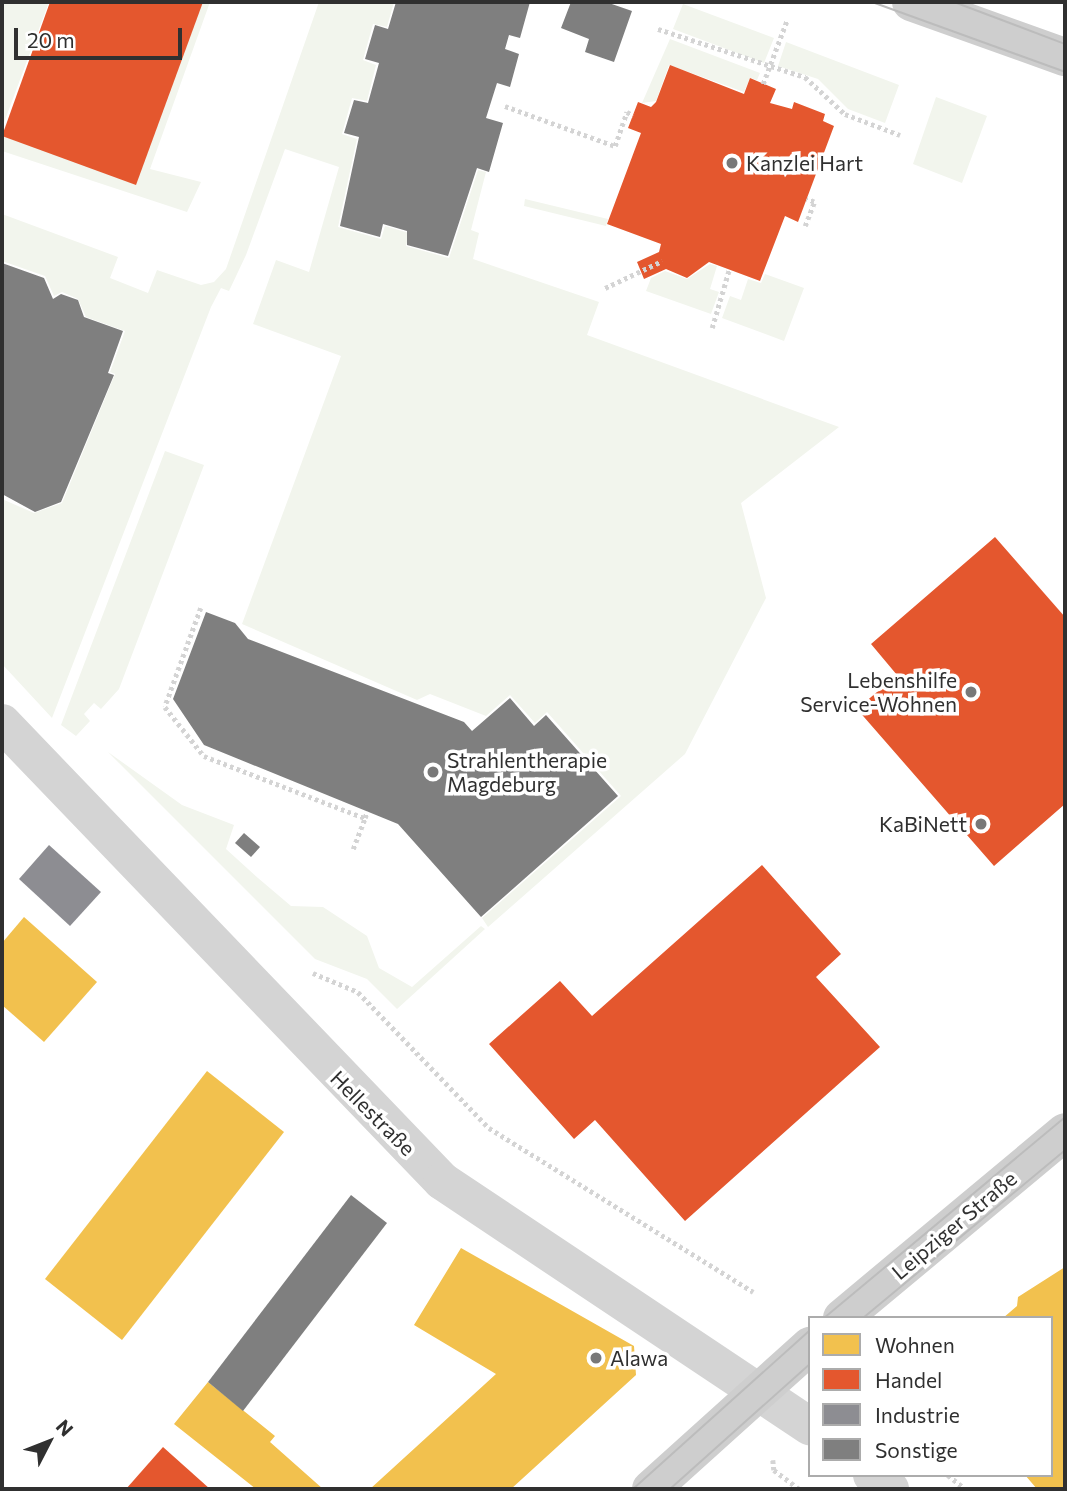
<!DOCTYPE html>
<meta charset="utf-8">
<style>
body{margin:0}
#map{position:relative;width:1067px;height:1491px;overflow:hidden;background:#fff;font-family:Commissioner,sans-serif}
div>[style]{position:absolute}
.green>*{inset:0;background:#f2f5ed}
.homes>*{inset:0;background:#f2c14e}
.shops>*{inset:0;background:#e4572e}
.industry>*{inset:0;background:#8d8d92}
.building>*{inset:0;background:#7f7f7f}
.path>*{height:4.5px;margin-top:-2.25px;transform-origin:0;background:repeating-linear-gradient(90deg,#d4d4d4 0 3.5px,transparent 0 7px)}
.minor>*{height:38px;margin:-19px;padding:0 19px;transform-origin:19px;border-radius:19px;background:#d4d4d4}
.secondary>*{height:38px;margin:-19px;padding:0 19px;transform-origin:19px;border-radius:19px;background:#cecece}
.tram>*{height:2px;margin:-1px;padding:0 1px;transform-origin:1px;border-radius:1px;background:#bcbcbc}
.dots>*{width:19px;height:19px;translate:-50% -50%;box-sizing:border-box;border:4px solid #fff;border-radius:50%}
span{translate:-50% -50%;white-space:nowrap;text-align:center;line-height:1.15;-webkit-text-stroke:7px #fff;paint-order:stroke}
.poi-label{font-size:21px;color:#303030}
.left{translate:0 -50%;text-align:left}
.right{translate:-100% -50%;text-align:right}
.street-label{font-size:21px;color:#303030}
.frame{position:absolute;inset:0;border:4px solid #303030;pointer-events:none}
.legend{position:absolute;left:808px;top:1316px;width:245px;height:161px;box-sizing:border-box;background:#fff;border:2px solid #acacac;margin:0;padding:9px 12px;list-style:none;font-size:21px;color:#303030}
.legend li{display:flex;align-items:center;gap:14px;height:35px}
.legend b{width:35px;border:2px solid #acacac}
.north{position:absolute;left:14px;top:1407px;width:70px;height:70px;-webkit-text-stroke:5px #fff;paint-order:stroke;rotate:48deg;font-size:19px;font-weight:700;line-height:28px;text-align:center;color:#303030}
.north::after{content:'';display:block;margin:auto;width:24px;height:32px;background:#303030;clip-path:polygon(50% 0,100% 100%,50% 72%,0 100%)}
.scale{position:absolute;left:14px;top:28px;width:168px;height:32px;box-sizing:border-box;border:4px solid #303030;border-top:0;padding-left:9px;font-size:21px;line-height:24px;white-space:nowrap;color:#303030;-webkit-text-stroke:5px #fff;paint-order:stroke}
</style>
<div id="map">
<div class="green">
<div style="clip-path:polygon(2px 2px,49px 2px,2px 128px,134px 177px,199px 2px,210px 2px,150px 169px,201px 182px,187px 212px,2px 151px)"></div>
<div style="clip-path:polygon(319px 2px,394px 2px,387px 27px,373px 24px,363px 60px,376px 65px,367px 101px,352px 98px,342px 134px,357px 139px,338px 227px,381px 239px,385px 226px,409px 233px,406px 246px,449px 258px,478px 170px,486px 172px,471px 230px,479px 233px,473px 259px,599px 302px,587px 335px,839px 427px,741px 503px,766px 598px,685px 754px,488px 927px,482px 918px,621px 796px,547px 712px,535px 723px,510px 695px,486px 716px,430px 694px,417px 700px,242px 624px,341px 356px,253px 324px,276px 260px,309px 272px,339px 167px,285px 149px,246px 255px,229px 291px,221px 288px,211px 307px,52px 718px,2px 664px,2px 499px,34px 513px,62px 503px,115px 374px,110px 372px,125px 331px,86px 317px,78px 299px,62px 292px,54px 296px,45px 276px,2px 261px,2px 214px,118px 257px,110px 278px,148px 293px,157px 270px,201px 285px,214px 282px,226px 269px)"></div>
<div style="clip-path:polygon(683px 4px,774px 38px,764px 63px,673px 29px)"></div>
<div style="clip-path:polygon(670px 39px,760px 73px,757px 80px,750px 78px,744px 92px,669px 65px,656px 101px,642px 103px)"></div>
<div style="clip-path:polygon(786px 42px,899px 85px,885px 123px,848px 109px,818px 79px,778px 66px)"></div>
<div style="clip-path:polygon(936px 97px,987px 116px,962px 183px,913px 164px)"></div>
<div style="clip-path:polygon(525px 199px,608px 219px,606px 226px,524px 206px)"></div>
<div style="clip-path:polygon(710px 264px,717px 266px,710px 289px,719px 292px,711px 314px,646px 291px,651px 278px,665px 271px,687px 279px)"></div>
<div style="clip-path:polygon(765px 274px,804px 288px,784px 341px,722px 318px,730px 296px,741px 300px,748px 279px,761px 283px)"></div>
<div style="clip-path:polygon(165px 451px,204px 465px,119px 689px,101px 709px,94px 703px,84px 714px,90px 721px,76px 736px,61px 725px)"></div>
<div style="clip-path:polygon(108px 752px,182px 805px,234px 825px,226px 849px,258px 878px,291px 906px,323px 907px,367px 936px,379px 968px,412px 987px,481px 926px,485px 929px,397px 1009px,367px 979px,315px 959px)"></div>
</div>
<div class="homes">
<div style="clip-path:polygon(24px 917px,97px 982px,44px 1042px,2px 1005px,2px 943px)"></div>
<div style="clip-path:polygon(207px 1071px,284px 1132px,122px 1340px,45px 1279px)"></div>
<div style="clip-path:polygon(461px 1248px,634px 1346px,636px 1375px,511px 1489px,370px 1489px,496px 1374px,414px 1325px)"></div>
<div style="clip-path:polygon(1065px 1267px,1065px 1489px,1037px 1489px,1025px 1475px,1051px 1475px,1051px 1318px,1003px 1318px,1017px 1306px,1018px 1297px)"></div>
<div style="clip-path:polygon(208px 1382px,275px 1436px,270px 1442px,323px 1489px,256px 1489px,174px 1424px)"></div>
</div>
<div class="shops">
<div style="clip-path:polygon(50px 2px,203px 2px,136px 185px,2px 136px)"></div>
<div style="clip-path:polygon(670px 65px,744px 94px,750px 78px,776px 89px,770px 103px,792px 109px,794px 102px,825px 114px,823px 121px,834px 126px,798px 222px,785px 216px,760px 281px,709px 262px,687px 278px,666px 269px,644px 279px,637px 262px,659px 252px,661px 244px,607px 224px,641px 133px,628px 128px,638px 102px,651px 107px,656px 102px)"></div>
<div style="clip-path:polygon(995px 537px,1065px 617px,1065px 804px,994px 866px,857px 709px,897px 675px,871px 644px)"></div>
<div style="clip-path:polygon(762px 865px,841px 954px,816px 977px,880px 1047px,685px 1221px,595px 1120px,574px 1139px,489px 1044px,560px 981px,592px 1016px)"></div>
<div style="clip-path:polygon(163px 1447px,210px 1489px,126px 1489px)"></div>
</div>
<div class="industry">
<div style="clip-path:polygon(49px 845px,101px 892px,70px 926px,19px 879px)"></div>
</div>
<div class="building">
<div style="clip-path:polygon(396px 2px,530px 2px,520px 38px,509px 35px,505px 49px,519px 54px,510px 87px,497px 83px,486px 118px,503px 123px,489px 172px,477px 168px,448px 256px,407px 245px,407px 231px,383px 224px,380px 237px,340px 226px,359px 137px,344px 133px,354px 100px,368px 103px,379px 63px,365px 59px,375px 25px,388px 29px)"></div>
<div style="clip-path:polygon(571px 2px,606px 2px,632px 11px,614px 62px,585px 52px,589px 39px,561px 28px)"></div>
<div style="clip-path:polygon(2px 263px,44px 278px,53px 299px,61px 294px,78px 300px,84px 317px,123px 331px,108px 373px,114px 375px,61px 502px,35px 512px,2px 494px)"></div>
<div style="clip-path:polygon(206px 612px,235px 623px,248px 639px,464px 722px,472px 731px,510px 698px,534px 726px,546px 715px,618px 796px,481px 917px,398px 824px,204px 745px,173px 699px)"></div>
<div style="clip-path:polygon(244px 833px,260px 847px,251px 857px,235px 843px)"></div>
<div style="clip-path:polygon(351px 1195px,387px 1223px,243px 1411px,208px 1382px)"></div>
</div>
<div class="path">
<div style="left:658px;top:29px;width:155px;rotate:18.1deg"></div>
<div style="left:805px;top:77px;width:54px;rotate:42.8deg"></div>
<div style="left:845px;top:114px;width:59px;rotate:20.9deg"></div>
<div style="left:763px;top:84px;width:68px;rotate:-69.4deg"></div>
<div style="left:505px;top:106px;width:117px;rotate:20deg"></div>
<div style="left:615px;top:146px;width:36px;rotate:-71deg"></div>
<div style="left:627px;top:112px;width:7px;rotate:27deg"></div>
<div style="left:805px;top:226px;width:26px;rotate:-69deg"></div>
<div style="left:814px;top:202px;width:8px;rotate:-157deg"></div>
<div style="left:605px;top:288px;width:63px;rotate:-25.3deg"></div>
<div style="left:712px;top:328px;width:60px;rotate:-73.7deg"></div>
<div style="left:201px;top:608px;width:105px;rotate:110deg"></div>
<div style="left:165px;top:707px;width:63px;rotate:51.5deg"></div>
<div style="left:204px;top:756px;width:173px;rotate:21.1deg"></div>
<div style="left:365px;top:818px;width:7px;rotate:-74deg"></div>
<div style="left:353px;top:849px;width:33px;rotate:-69deg"></div>
<div style="left:313px;top:973px;width:49px;rotate:22.9deg"></div>
<div style="left:358px;top:992px;width:189px;rotate:46.1deg"></div>
<div style="left:489px;top:1128px;width:311px;rotate:31.8deg"></div>
<div style="left:773px;top:1460px;width:10px;rotate:84deg"></div>
<div style="left:774px;top:1470px;width:31px;rotate:37deg"></div>
<div style="left:948px;top:1475px;width:22px;rotate:39deg"></div>
</div>
<div class="minor">
<div style="left:2px;top:723px;width:635px;rotate:46.15deg"></div>
<div style="left:442px;top:1181px;width:442px;rotate:33.7deg"></div>
<div style="left:872px;top:1475px;width:23px;rotate:38deg"></div>
</div>
<div class="secondary">
<div style="left:911px;top:2px;width:164px;rotate:19.7deg"></div>
<div style="left:842px;top:1318px;width:290px;rotate:-39.8deg"></div>
<div style="left:651px;top:1489px;width:214px;rotate:-42deg"></div>
</div>
<div class="tram">
<div style="left:872px;top:2px;width:205px;rotate:19.9deg"></div>
<div style="left:954px;top:2px;width:119px;rotate:20.7deg"></div>
<div style="left:824px;top:1318px;width:314px;rotate:-39.8deg"></div>
<div style="left:863px;top:1318px;width:263px;rotate:-39.7deg"></div>
<div style="left:633px;top:1489px;width:238px;rotate:-41.9deg"></div>
<div style="left:670px;top:1489px;width:188px;rotate:-41.8deg"></div>
</div>
<div class="dots">
<div style="left:732px;top:163px;background:#787878"></div>
<div style="left:971px;top:692px;background:#787878"></div>
<div style="left:433px;top:772px;background:#787878"></div>
<div style="left:981px;top:824px;background:#787878"></div>
<div style="left:596px;top:1358px;background:#787878"></div>
</div>
<div class="poi-label">
<span class="left" style="left:746px;top:163px">Kanzlei Hart</span>
<span class="right" style="left:957px;top:692px">Lebenshilfe<br>Service-Wohnen</span>
<span class="left" style="left:447px;top:772px">Strahlentherapie<br>Magdeburg</span>
<span class="right" style="left:967px;top:824px">KaBiNett</span>
<span class="left" style="left:610px;top:1358px">Alawa</span>
</div>
<div class="street-label">
<span style="left:373px;top:1113px;rotate:45deg">Hellestraße</span>
<span style="left:954px;top:1225px;rotate:-40deg">Leipziger Straße</span>
</div>
<div class="frame"></div>
<ul class="legend">
<li><b style="height:19px;background:#f2c14e"></b>Wohnen</li>
<li><b style="height:19px;background:#e4572e"></b>Handel</li>
<li><b style="height:19px;background:#8d8d92"></b>Industrie</li>
<li><b style="height:19px;background:#7f7f7f"></b>Sonstige</li>
</ul>
<div class="north">N</div>
<div class="scale">20 m</div>
</div>
